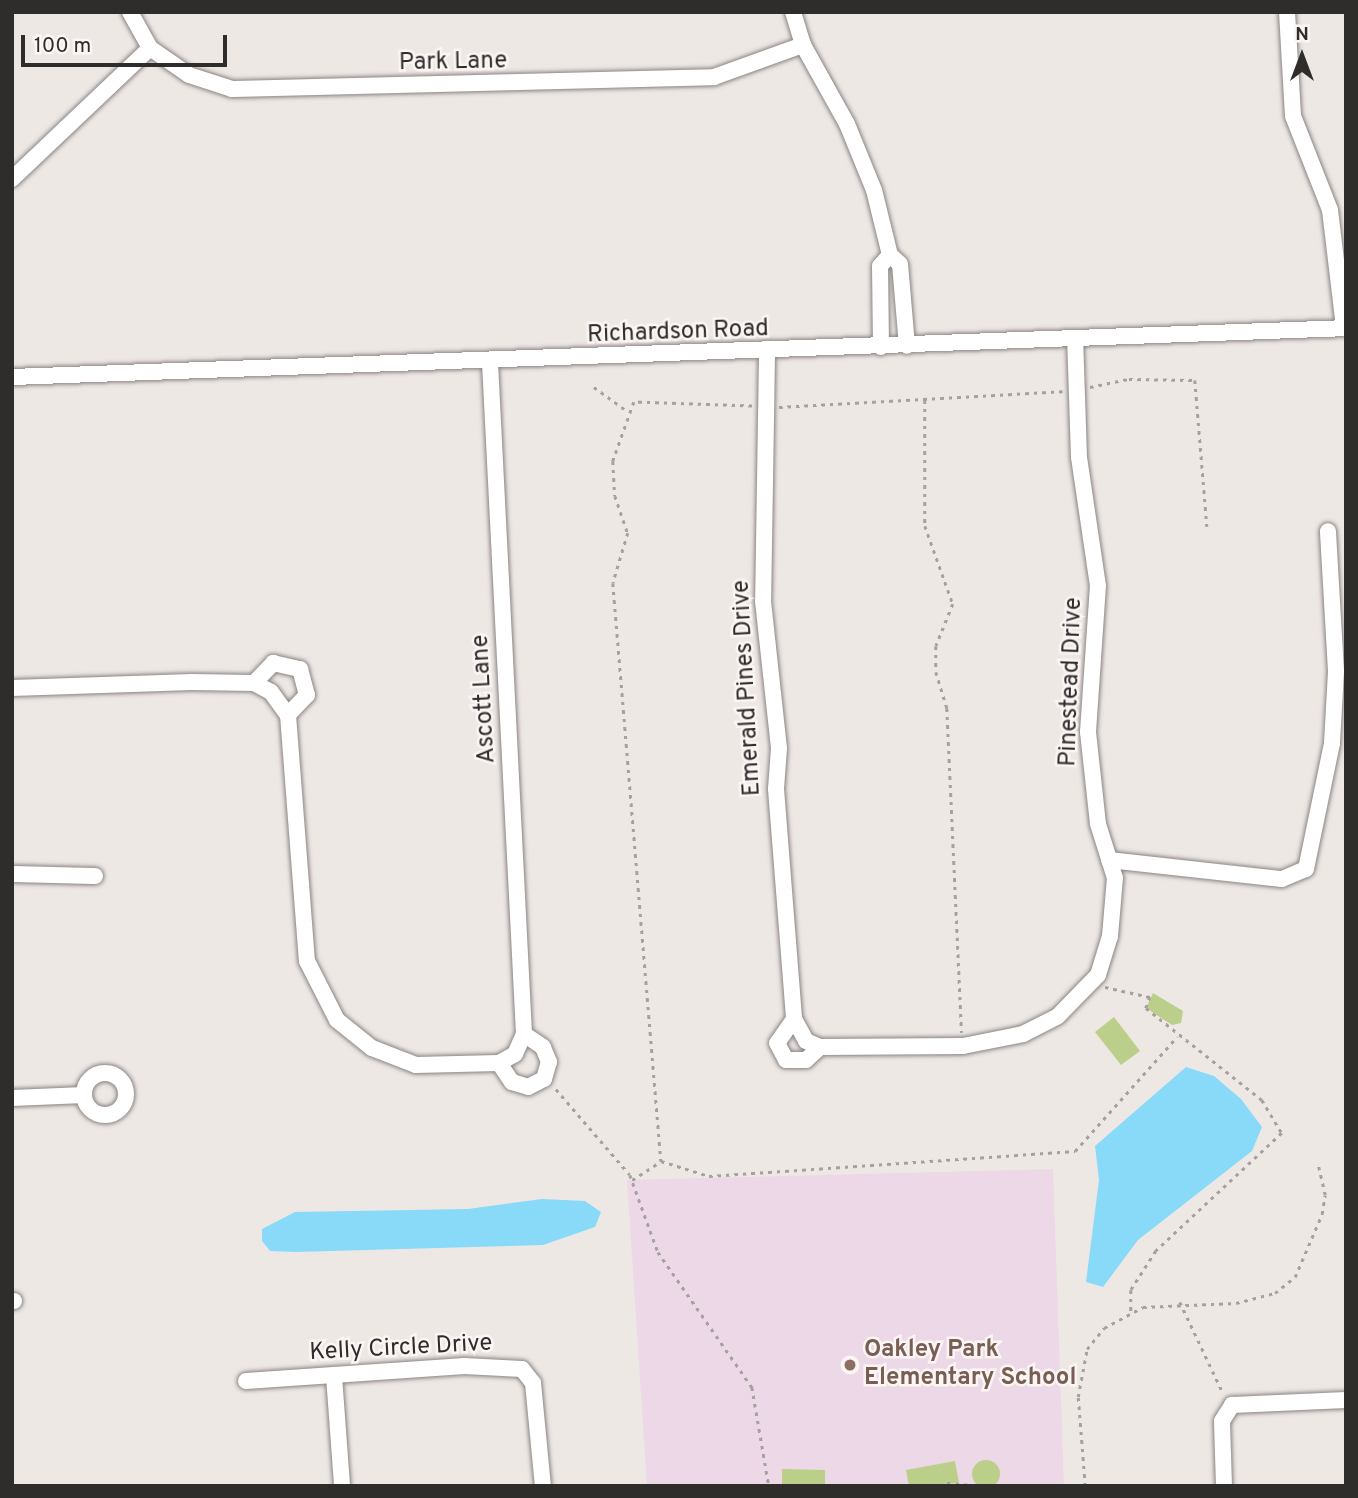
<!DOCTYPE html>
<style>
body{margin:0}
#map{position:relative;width:1358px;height:1498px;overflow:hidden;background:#eee8e5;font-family:Overpass,sans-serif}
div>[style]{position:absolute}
.education>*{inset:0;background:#edd8e7}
.green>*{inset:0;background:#bbcf8b}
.round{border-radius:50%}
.water>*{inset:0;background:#88daf8}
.path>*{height:2.5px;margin-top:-1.25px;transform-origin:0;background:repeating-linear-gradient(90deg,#a5a19e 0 3.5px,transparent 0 8.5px)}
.roads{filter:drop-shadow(0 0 2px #8a8482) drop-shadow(0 0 2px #8a8482)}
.minor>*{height:16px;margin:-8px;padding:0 8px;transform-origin:8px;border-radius:8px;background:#fff}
.minor>.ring{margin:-8px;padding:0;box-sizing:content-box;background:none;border:16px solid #fff;border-radius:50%}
.dots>*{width:19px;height:19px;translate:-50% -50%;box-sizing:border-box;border:4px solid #fbf5f3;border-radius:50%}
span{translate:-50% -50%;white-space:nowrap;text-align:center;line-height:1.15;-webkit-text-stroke:5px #fbf5f3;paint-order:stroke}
.street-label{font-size:24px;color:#2f2d2c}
.education-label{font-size:24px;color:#785e54;font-weight:700}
.left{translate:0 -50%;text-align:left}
.frame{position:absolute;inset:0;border:14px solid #2f2d2c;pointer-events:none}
.north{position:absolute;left:1267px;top:21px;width:70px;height:70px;-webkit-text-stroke:5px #fbf5f3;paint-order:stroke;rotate:0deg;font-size:19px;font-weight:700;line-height:28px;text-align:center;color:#2f2d2c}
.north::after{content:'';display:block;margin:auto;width:24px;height:32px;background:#2f2d2c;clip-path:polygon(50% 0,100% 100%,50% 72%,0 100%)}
.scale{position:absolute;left:21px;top:35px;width:206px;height:32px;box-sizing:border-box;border:4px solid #2f2d2c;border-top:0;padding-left:9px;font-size:21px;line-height:24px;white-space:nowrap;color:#2f2d2c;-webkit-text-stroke:5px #fbf5f3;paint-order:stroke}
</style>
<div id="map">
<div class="education">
<div style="clip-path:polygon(1053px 1169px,1064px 1486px,647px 1486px,627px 1180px)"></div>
</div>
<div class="green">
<div style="clip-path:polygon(1153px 993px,1183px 1011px,1181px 1023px,1172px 1025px,1146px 1008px)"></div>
<div style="clip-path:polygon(1114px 1017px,1140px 1051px,1121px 1065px,1095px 1032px)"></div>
<div class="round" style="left:972px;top:1460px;width:28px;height:28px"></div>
<div style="clip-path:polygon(955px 1461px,959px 1483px,909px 1486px,906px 1470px)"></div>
<div style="clip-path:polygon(782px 1469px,825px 1470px,825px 1486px,782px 1486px)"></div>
</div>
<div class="water">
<div style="clip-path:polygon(1186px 1067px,1214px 1076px,1241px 1099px,1262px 1127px,1252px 1151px,1138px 1240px,1103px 1287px,1086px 1282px,1099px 1180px,1095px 1146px)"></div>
<div style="clip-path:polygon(542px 1199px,585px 1201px,601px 1212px,595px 1227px,543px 1245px,296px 1252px,270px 1251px,262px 1241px,262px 1229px,295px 1212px,468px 1209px)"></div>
</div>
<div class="path">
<div style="left:594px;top:387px;width:39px;rotate:36deg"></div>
<div style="left:1090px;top:387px;width:40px;rotate:-12deg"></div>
<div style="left:1129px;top:379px;width:66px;rotate:0.9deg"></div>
<div style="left:1195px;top:380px;width:147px;rotate:85.3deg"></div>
<div style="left:925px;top:400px;width:126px;rotate:90deg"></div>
<div style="left:925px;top:526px;width:83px;rotate:70.3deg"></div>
<div style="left:953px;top:604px;width:45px;rotate:112deg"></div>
<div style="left:936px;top:646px;width:26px;rotate:90deg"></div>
<div style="left:936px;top:672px;width:38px;rotate:73deg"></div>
<div style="left:947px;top:708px;width:325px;rotate:87.4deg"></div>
<div style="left:752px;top:406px;width:118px;rotate:-178.1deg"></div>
<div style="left:634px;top:402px;width:63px;rotate:109.6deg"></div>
<div style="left:613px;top:461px;width:35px;rotate:87deg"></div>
<div style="left:615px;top:496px;width:39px;rotate:71deg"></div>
<div style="left:628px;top:533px;width:52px;rotate:106.7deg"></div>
<div style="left:613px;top:583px;width:580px;rotate:85.25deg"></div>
<div style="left:661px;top:1161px;width:50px;rotate:17.4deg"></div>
<div style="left:709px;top:1176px;width:367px;rotate:-3.9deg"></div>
<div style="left:1075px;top:1151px;width:153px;rotate:-48.2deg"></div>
<div style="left:779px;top:407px;width:284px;rotate:-3.2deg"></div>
<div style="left:1105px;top:987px;width:46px;rotate:12.5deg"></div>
<div style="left:1150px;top:997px;width:12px;rotate:110deg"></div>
<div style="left:1146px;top:1008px;width:148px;rotate:38.4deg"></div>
<div style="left:1262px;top:1100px;width:39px;rotate:59deg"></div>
<div style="left:1282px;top:1133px;width:173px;rotate:136.9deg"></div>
<div style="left:1156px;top:1251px;width:46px;rotate:122.7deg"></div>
<div style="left:1131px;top:1290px;width:21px;rotate:90deg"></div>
<div style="left:556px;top:1089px;width:113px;rotate:49.3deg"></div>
<div style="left:630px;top:1175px;width:82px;rotate:70deg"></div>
<div style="left:658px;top:1252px;width:165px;rotate:55.2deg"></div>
<div style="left:752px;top:1387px;width:100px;rotate:80.3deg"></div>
<div style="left:632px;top:1180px;width:35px;rotate:-33deg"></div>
<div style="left:1180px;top:1302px;width:101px;rotate:64.7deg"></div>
<div style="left:947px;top:1483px;width:32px;rotate:5deg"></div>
<div style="left:985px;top:1486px;width:1px;rotate:-90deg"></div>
<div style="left:1085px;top:1486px;width:89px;rotate:-94.5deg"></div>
<div style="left:1078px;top:1397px;width:49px;rotate:-79.4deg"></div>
<div style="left:1087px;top:1349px;width:27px;rotate:-51deg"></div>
<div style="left:1104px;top:1328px;width:44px;rotate:-28.3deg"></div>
<div style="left:1143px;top:1307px;width:93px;rotate:-2.5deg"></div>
<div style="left:1236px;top:1303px;width:40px;rotate:-14.4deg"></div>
<div style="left:1275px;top:1293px;width:26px;rotate:-39deg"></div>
<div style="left:1295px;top:1277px;width:69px;rotate:-66.8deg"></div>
<div style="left:1322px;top:1214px;width:19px;rotate:-81deg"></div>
<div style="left:1325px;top:1195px;width:31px;rotate:-103deg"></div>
</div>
<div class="roads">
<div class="minor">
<div style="left:130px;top:12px;width:41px;rotate:60.9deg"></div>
<div style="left:150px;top:48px;width:47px;rotate:34.7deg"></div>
<div style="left:189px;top:75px;width:45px;rotate:18deg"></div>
<div style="left:232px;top:89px;width:482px;rotate:-1.4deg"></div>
<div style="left:714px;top:77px;width:95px;rotate:-19.8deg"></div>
<div style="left:793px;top:12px;width:34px;rotate:73deg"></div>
<div style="left:803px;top:45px;width:90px;rotate:60.9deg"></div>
<div style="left:847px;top:124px;width:71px;rotate:67.8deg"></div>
<div style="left:874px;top:190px;width:67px;rotate:76.2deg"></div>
<div style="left:890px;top:255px;width:13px;rotate:42deg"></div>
<div style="left:900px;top:264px;width:82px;rotate:85.1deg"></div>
<div style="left:1287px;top:12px;width:104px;rotate:86.7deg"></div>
<div style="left:1293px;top:116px;width:101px;rotate:68.5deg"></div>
<div style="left:1330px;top:210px;width:119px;rotate:83.2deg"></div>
<div style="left:12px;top:179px;width:190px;rotate:-43.5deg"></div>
<div style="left:881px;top:347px;width:81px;rotate:-90.7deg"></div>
<div style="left:880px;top:266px;width:15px;rotate:-48deg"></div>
<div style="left:767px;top:354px;width:247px;rotate:90.9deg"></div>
<div style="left:763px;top:601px;width:148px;rotate:83.8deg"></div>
<div style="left:779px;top:748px;width:41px;rotate:94.2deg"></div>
<div style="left:776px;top:789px;width:231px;rotate:85.5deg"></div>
<div style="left:794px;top:1019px;width:25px;rotate:61deg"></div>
<div style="left:806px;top:1041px;width:15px;rotate:23deg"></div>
<div style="left:820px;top:1047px;width:143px;rotate:-0.4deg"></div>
<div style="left:963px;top:1046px;width:61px;rotate:-11.3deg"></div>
<div style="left:1023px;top:1034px;width:39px;rotate:-27deg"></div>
<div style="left:1058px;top:1016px;width:57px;rotate:-45.7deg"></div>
<div style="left:1098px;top:975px;width:41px;rotate:-72.9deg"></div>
<div style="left:1110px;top:936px;width:58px;rotate:-85.1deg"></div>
<div style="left:1115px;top:878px;width:57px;rotate:-107.5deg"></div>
<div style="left:1098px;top:824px;width:93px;rotate:-96.2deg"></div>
<div style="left:1088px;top:732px;width:146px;rotate:-86.1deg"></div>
<div style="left:1098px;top:586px;width:130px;rotate:-98.4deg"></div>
<div style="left:1079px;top:457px;width:119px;rotate:-91.9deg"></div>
<div style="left:12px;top:377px;width:1335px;rotate:-2.1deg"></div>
<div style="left:254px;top:683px;width:28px;rotate:-46deg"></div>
<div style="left:273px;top:663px;width:28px;rotate:13deg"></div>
<div style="left:300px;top:669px;width:27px;rotate:75deg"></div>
<div style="left:307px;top:695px;width:28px;rotate:134deg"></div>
<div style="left:12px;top:688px;width:180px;rotate:-1.9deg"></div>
<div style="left:192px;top:682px;width:62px;rotate:0.9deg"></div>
<div style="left:254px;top:683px;width:19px;rotate:28deg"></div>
<div style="left:271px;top:692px;width:29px;rotate:54deg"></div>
<div style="left:288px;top:715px;width:247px;rotate:85.6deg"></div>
<div style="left:307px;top:961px;width:66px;rotate:63deg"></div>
<div style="left:337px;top:1020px;width:45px;rotate:38.7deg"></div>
<div style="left:372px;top:1048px;width:47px;rotate:21.1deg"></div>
<div style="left:416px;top:1065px;width:83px;rotate:-1.4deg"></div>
<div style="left:499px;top:1063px;width:18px;rotate:-29deg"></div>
<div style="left:515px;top:1054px;width:22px;rotate:-66deg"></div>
<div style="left:524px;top:1034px;width:673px;rotate:-92.9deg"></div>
<div style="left:1109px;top:860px;width:174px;rotate:6.3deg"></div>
<div style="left:1282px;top:879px;width:26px;rotate:-23deg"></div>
<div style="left:1306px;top:869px;width:129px;rotate:-78.3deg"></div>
<div style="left:1332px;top:743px;width:72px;rotate:-86.8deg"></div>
<div style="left:1336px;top:671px;width:140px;rotate:-93.3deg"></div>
<div style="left:12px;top:874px;width:83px;rotate:1.4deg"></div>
<div style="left:794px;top:1019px;width:29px;rotate:125deg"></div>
<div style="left:777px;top:1043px;width:19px;rotate:62deg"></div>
<div style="left:786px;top:1060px;width:20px"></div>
<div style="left:806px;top:1060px;width:19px;rotate:-43deg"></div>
<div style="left:499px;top:1063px;width:23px;rotate:56deg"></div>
<div style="left:512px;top:1082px;width:17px;rotate:17deg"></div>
<div style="left:528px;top:1087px;width:18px;rotate:-27deg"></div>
<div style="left:544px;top:1079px;width:18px;rotate:-74deg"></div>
<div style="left:549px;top:1062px;width:16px;rotate:-112deg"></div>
<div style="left:543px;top:1047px;width:23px;rotate:-146deg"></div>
<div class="ring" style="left:84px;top:1073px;width:26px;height:26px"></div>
<div style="left:12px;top:1098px;width:72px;rotate:-2.4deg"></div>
<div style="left:12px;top:1301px;width:2px"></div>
<div style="left:334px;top:1376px;width:110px;rotate:85.8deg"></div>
<div style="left:246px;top:1381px;width:219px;rotate:-3.9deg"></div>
<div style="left:464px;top:1366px;width:58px;rotate:3deg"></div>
<div style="left:522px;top:1369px;width:18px;rotate:52deg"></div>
<div style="left:533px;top:1383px;width:103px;rotate:84.5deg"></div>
<div style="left:1224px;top:1486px;width:65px;rotate:-91.8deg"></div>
<div style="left:1222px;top:1421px;width:19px;rotate:-58deg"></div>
<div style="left:1232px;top:1405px;width:114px;rotate:-2.5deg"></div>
</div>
</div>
<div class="dots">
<div style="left:850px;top:1365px;background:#8d6e63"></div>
</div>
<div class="street-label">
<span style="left:453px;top:63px;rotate:-1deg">Park Lane</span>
<span style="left:678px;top:333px;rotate:-2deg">Richardson Road</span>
<span style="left:1072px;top:682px;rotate:-88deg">Pinestead Drive</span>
<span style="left:748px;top:688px;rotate:-93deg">Emerald Pines Drive</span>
<span style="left:485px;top:699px;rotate:-93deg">Ascott Lane</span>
<span style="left:401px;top:1349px;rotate:-3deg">Kelly Circle Drive</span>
</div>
<div class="education-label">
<span class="left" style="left:864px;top:1365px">Oakley Park<br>Elementary School</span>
</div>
<div class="frame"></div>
<div class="north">N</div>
<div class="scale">100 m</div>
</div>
